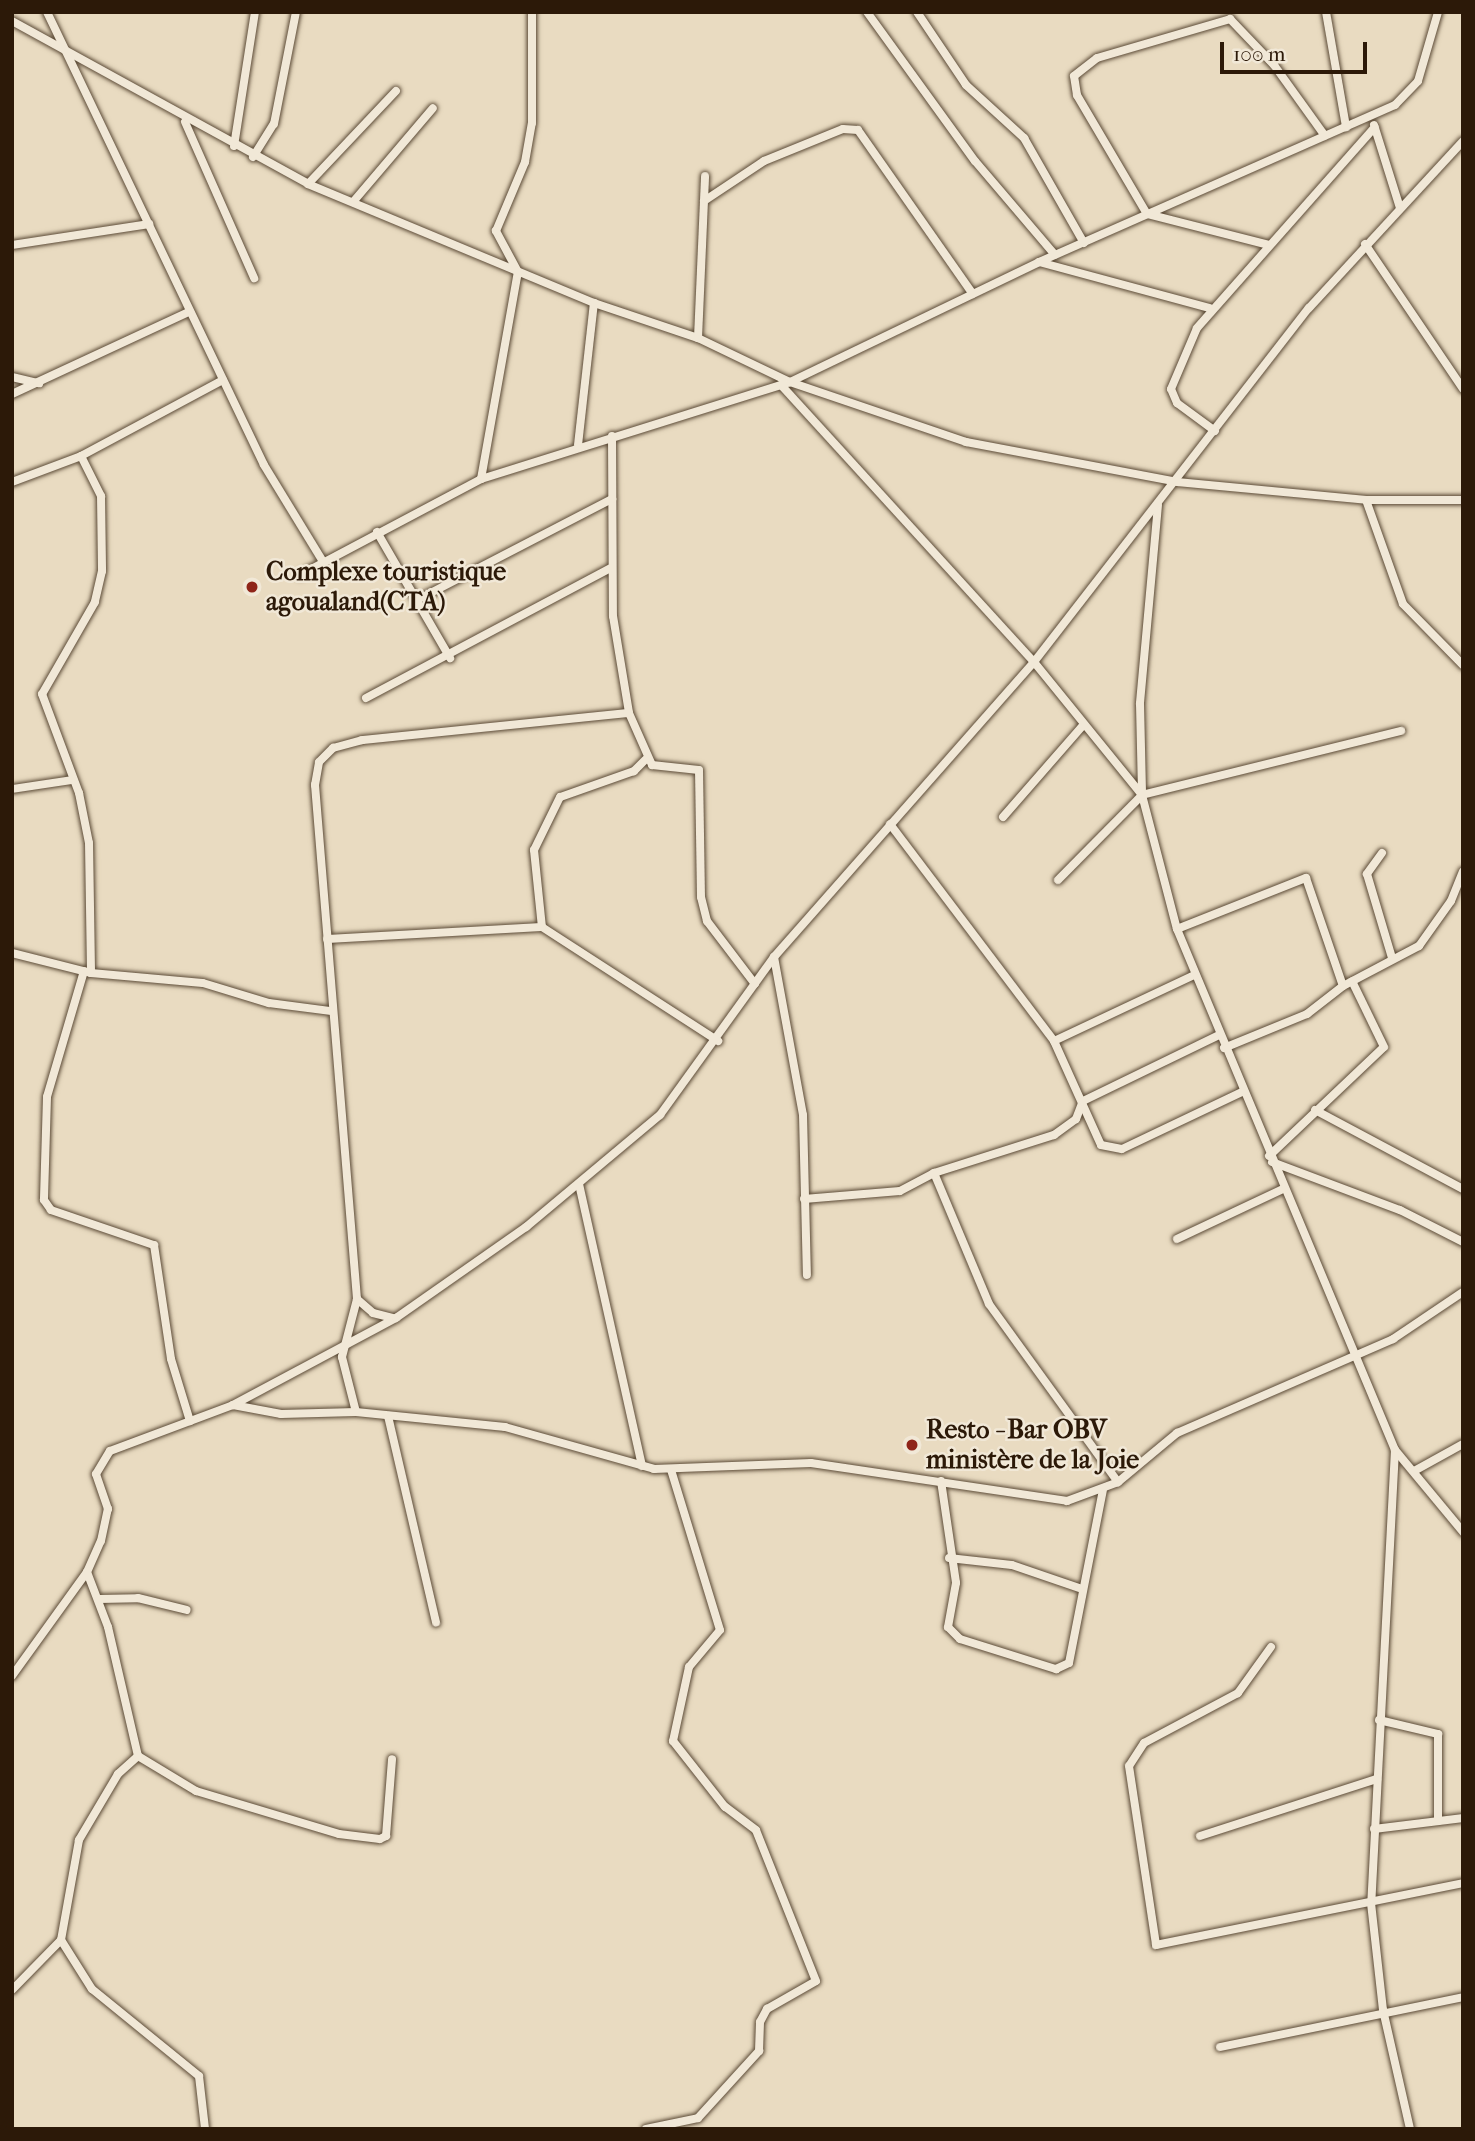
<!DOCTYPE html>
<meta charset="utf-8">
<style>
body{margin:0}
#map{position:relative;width:1475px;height:2141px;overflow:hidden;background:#e9dbc1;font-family:"IM FELL French Canon",serif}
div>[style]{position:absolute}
.roads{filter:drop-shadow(0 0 2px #5b4a36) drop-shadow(0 0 2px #5b4a36)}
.minor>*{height:8px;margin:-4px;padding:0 4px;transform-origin:4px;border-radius:4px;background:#f1e8d7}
.dots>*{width:19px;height:19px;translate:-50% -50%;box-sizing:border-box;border:4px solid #f1e8d7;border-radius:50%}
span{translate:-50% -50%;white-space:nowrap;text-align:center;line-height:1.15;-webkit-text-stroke:5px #f1e8d7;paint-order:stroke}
.poi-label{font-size:26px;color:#2c1908;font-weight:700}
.left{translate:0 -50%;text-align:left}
.frame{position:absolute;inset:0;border:14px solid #2c1908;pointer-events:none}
.scale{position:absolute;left:1220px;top:42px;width:147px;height:32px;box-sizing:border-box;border:4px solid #2c1908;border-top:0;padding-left:9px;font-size:21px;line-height:24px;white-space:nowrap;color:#2c1908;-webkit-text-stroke:5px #f1e8d7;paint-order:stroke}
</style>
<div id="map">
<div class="roads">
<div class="minor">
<div style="left:47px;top:12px;width:502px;rotate:64.4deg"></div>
<div style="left:264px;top:465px;width:111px;rotate:58.6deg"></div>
<div style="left:867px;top:12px;width:184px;rotate:54.1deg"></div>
<div style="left:975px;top:161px;width:123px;rotate:49.6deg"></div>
<div style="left:917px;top:12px;width:88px;rotate:56.1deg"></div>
<div style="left:966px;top:85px;width:79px;rotate:42.4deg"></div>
<div style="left:1024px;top:138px;width:121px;rotate:60.3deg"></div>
<div style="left:1326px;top:12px;width:117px;rotate:80.1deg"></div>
<div style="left:12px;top:21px;width:338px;rotate:28.8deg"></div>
<div style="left:308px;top:184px;width:310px;rotate:22.6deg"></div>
<div style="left:594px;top:303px;width:110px;rotate:18.6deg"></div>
<div style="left:698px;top:338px;width:102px;rotate:25.6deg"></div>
<div style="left:790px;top:382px;width:186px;rotate:18.8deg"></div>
<div style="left:966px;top:442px;width:215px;rotate:10.7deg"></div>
<div style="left:1177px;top:482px;width:190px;rotate:5.4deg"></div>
<div style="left:1366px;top:500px;width:97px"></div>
<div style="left:185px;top:122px;width:171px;rotate:66.1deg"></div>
<div style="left:1374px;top:125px;width:87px;rotate:72.6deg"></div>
<div style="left:234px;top:146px;width:136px;rotate:-81.1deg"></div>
<div style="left:253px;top:157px;width:39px;rotate:-58deg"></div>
<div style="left:274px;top:124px;width:114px;rotate:-78.9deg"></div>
<div style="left:308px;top:184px;width:128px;rotate:-46.6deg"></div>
<div style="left:704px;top:201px;width:72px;rotate:-33.7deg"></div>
<div style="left:764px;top:161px;width:85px;rotate:-22.1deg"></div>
<div style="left:843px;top:129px;width:15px;rotate:4deg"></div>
<div style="left:858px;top:130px;width:200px;rotate:55deg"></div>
<div style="left:353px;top:202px;width:123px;rotate:-49.6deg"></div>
<div style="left:1365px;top:244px;width:175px;rotate:55.9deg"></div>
<div style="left:12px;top:245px;width:139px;rotate:-8.7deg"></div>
<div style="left:1269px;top:245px;width:126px;rotate:-165.7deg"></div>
<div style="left:1147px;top:214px;width:138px;rotate:-120.5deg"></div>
<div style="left:1077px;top:95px;width:19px;rotate:-99deg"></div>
<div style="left:1074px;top:76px;width:29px;rotate:-38deg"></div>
<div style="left:1097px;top:58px;width:139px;rotate:-16.3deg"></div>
<div style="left:1230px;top:19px;width:64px;rotate:46.3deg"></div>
<div style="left:1274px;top:65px;width:87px;rotate:54.3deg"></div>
<div style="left:1039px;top:262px;width:177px;rotate:15.1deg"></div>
<div style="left:698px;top:338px;width:162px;rotate:-87.5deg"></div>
<div style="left:12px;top:377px;width:28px;rotate:13deg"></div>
<div style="left:781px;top:385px;width:375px;rotate:47.6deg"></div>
<div style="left:1034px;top:662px;width:171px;rotate:50.9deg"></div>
<div style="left:12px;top:394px;width:195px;rotate:-24.9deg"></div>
<div style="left:1215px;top:431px;width:47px;rotate:-143.6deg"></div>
<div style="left:1177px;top:403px;width:15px;rotate:-113deg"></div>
<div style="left:1171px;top:389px;width:66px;rotate:-66.9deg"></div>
<div style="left:1197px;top:328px;width:268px;rotate:-48.5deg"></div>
<div style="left:612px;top:436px;width:180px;rotate:89.7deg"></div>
<div style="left:613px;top:616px;width:98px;rotate:80.6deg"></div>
<div style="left:629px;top:713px;width:57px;rotate:66.1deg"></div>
<div style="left:652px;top:765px;width:47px;rotate:6.1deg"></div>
<div style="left:699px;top:770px;width:127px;rotate:89.1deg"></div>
<div style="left:701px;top:897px;width:25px;rotate:76deg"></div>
<div style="left:707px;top:921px;width:79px;rotate:52.7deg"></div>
<div style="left:578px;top:445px;width:143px;rotate:-83.6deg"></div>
<div style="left:81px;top:456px;width:45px;rotate:63.4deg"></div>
<div style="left:101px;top:496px;width:75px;rotate:89.2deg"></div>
<div style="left:102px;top:571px;width:32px;rotate:103deg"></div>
<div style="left:95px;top:602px;width:106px;rotate:119.9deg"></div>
<div style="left:42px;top:694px;width:106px;rotate:69.5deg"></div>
<div style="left:79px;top:793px;width:51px;rotate:78.7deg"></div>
<div style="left:89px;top:843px;width:130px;rotate:89.1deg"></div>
<div style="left:481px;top:479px;width:210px;rotate:-79.9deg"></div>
<div style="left:518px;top:272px;width:47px;rotate:-118.2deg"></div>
<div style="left:496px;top:231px;width:75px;rotate:-67.2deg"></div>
<div style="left:525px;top:162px;width:40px;rotate:-80deg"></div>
<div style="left:532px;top:123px;width:111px;rotate:-90deg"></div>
<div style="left:12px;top:482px;width:74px;rotate:-20.6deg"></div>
<div style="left:81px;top:456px;width:161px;rotate:-28.2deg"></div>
<div style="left:1366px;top:500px;width:110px;rotate:70.4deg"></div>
<div style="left:1403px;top:604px;width:86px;rotate:45.5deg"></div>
<div style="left:1158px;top:505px;width:200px;rotate:95.2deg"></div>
<div style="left:1140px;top:704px;width:91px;rotate:88.7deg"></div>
<div style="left:1142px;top:795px;width:138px;rotate:75.4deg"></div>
<div style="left:1177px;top:929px;width:565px;rotate:67.29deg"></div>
<div style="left:1395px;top:1450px;width:107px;rotate:50.3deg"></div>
<div style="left:377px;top:532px;width:146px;rotate:59.9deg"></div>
<div style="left:300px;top:575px;width:205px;rotate:-27.9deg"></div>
<div style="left:481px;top:479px;width:324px;rotate:-17.4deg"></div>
<div style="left:790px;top:382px;width:276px;rotate:-25.7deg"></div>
<div style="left:1039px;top:262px;width:389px;rotate:-23.8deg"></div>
<div style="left:1395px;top:105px;width:33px;rotate:-46deg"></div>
<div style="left:1418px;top:81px;width:72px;rotate:-73.8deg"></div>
<div style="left:417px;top:600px;width:220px;rotate:-27.4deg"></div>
<div style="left:366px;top:698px;width:276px;rotate:-28deg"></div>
<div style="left:645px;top:760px;width:16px;rotate:135deg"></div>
<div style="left:634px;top:771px;width:78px;rotate:160.6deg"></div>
<div style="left:560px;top:797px;width:59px;rotate:116.1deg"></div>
<div style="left:534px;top:850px;width:77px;rotate:84.1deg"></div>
<div style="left:542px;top:927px;width:210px;rotate:32.9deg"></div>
<div style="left:12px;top:789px;width:61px;rotate:-8.5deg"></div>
<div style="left:1003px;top:817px;width:123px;rotate:-48.9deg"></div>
<div style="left:890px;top:824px;width:272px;rotate:52.9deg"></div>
<div style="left:1054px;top:1041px;width:114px;rotate:65.7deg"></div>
<div style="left:1101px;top:1145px;width:21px;rotate:11deg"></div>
<div style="left:1122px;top:1149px;width:133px;rotate:-25.4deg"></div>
<div style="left:1382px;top:853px;width:26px;rotate:126deg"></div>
<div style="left:1367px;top:874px;width:88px;rotate:73.4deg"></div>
<div style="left:1058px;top:880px;width:120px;rotate:-45.3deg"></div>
<div style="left:1142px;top:795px;width:267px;rotate:-13.9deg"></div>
<div style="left:1177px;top:929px;width:139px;rotate:-21.6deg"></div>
<div style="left:1306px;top:878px;width:114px;rotate:71.1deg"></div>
<div style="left:327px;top:939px;width:215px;rotate:-3.2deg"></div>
<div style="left:12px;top:953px;width:81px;rotate:14.2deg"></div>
<div style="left:91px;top:973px;width:112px;rotate:5.1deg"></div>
<div style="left:203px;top:983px;width:69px;rotate:16.9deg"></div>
<div style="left:269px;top:1003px;width:63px;rotate:7.4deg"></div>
<div style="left:774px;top:957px;width:161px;rotate:79.6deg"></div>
<div style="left:803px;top:1115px;width:160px;rotate:88.6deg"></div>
<div style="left:84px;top:971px;width:131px;rotate:106.4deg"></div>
<div style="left:47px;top:1097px;width:103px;rotate:91.7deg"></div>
<div style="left:44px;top:1200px;width:12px;rotate:55deg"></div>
<div style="left:51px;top:1210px;width:109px;rotate:18.8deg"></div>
<div style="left:154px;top:1245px;width:115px;rotate:81.5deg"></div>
<div style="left:171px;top:1359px;width:65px;rotate:73deg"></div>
<div style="left:1054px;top:1041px;width:155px;rotate:-25.2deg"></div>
<div style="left:1224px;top:1048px;width:90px;rotate:-22.3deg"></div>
<div style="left:1307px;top:1014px;width:46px;rotate:-37.9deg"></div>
<div style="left:1343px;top:986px;width:86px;rotate:-27.8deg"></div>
<div style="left:1419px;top:946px;width:55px;rotate:-54.6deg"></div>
<div style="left:1451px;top:901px;width:32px;rotate:-68deg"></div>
<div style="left:1315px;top:1110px;width:168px;rotate:28.1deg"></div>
<div style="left:1269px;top:1156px;width:158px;rotate:-43.5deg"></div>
<div style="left:1384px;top:1047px;width:73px;rotate:-115.9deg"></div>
<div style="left:1272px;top:1162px;width:137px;rotate:20.6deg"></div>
<div style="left:1400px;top:1210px;width:71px;rotate:26.9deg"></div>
<div style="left:934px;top:1173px;width:142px;rotate:67.2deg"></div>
<div style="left:989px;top:1304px;width:220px;rotate:54.1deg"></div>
<div style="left:579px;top:1184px;width:289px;rotate:77.4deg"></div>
<div style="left:804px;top:1199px;width:96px;rotate:-4.8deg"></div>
<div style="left:900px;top:1191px;width:38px;rotate:-28deg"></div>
<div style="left:934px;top:1173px;width:126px;rotate:-17.6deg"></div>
<div style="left:1054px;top:1135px;width:27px;rotate:-36deg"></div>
<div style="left:1076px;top:1119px;width:19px;rotate:-69deg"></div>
<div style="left:1083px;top:1101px;width:151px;rotate:-25.9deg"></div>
<div style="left:1177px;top:1239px;width:117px;rotate:-25.3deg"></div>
<div style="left:357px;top:1299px;width:21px;rotate:41deg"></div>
<div style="left:373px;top:1313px;width:21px;rotate:14deg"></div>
<div style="left:233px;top:1405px;width:49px;rotate:10.6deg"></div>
<div style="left:281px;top:1414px;width:75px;rotate:-1.5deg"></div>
<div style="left:356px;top:1412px;width:150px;rotate:5.7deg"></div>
<div style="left:505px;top:1427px;width:155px;rotate:15.7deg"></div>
<div style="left:654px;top:1469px;width:157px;rotate:-2.2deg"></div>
<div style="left:811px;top:1463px;width:259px;rotate:8.4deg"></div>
<div style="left:1067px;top:1501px;width:54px;rotate:-20.4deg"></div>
<div style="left:1118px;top:1482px;width:77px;rotate:-39.7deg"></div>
<div style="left:1177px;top:1433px;width:236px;rotate:-23.5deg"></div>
<div style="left:1393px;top:1339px;width:84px;rotate:-33.9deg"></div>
<div style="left:356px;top:1412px;width:57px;rotate:-104.3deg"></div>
<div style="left:342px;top:1357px;width:60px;rotate:-75.5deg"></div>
<div style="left:357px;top:1299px;width:516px;rotate:-94.67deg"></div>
<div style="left:315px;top:785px;width:23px;rotate:-80deg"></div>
<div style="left:319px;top:762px;width:20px;rotate:-45deg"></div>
<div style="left:333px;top:748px;width:30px;rotate:-15deg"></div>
<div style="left:362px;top:740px;width:268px;rotate:-5.8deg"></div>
<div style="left:388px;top:1416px;width:212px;rotate:76.9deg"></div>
<div style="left:1395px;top:1450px;width:454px;rotate:93deg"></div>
<div style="left:1371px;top:1903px;width:108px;rotate:83.6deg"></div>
<div style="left:1383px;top:2010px;width:122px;rotate:77.2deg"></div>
<div style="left:1414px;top:1471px;width:56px;rotate:-28.9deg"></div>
<div style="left:941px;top:1481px;width:103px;rotate:81.6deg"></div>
<div style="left:956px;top:1583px;width:45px;rotate:100.3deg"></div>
<div style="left:948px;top:1627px;width:17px;rotate:45deg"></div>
<div style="left:960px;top:1639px;width:101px;rotate:17.4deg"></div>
<div style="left:1056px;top:1669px;width:14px;rotate:-25deg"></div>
<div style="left:1069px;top:1663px;width:176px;rotate:-78.9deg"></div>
<div style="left:949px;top:1558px;width:63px;rotate:6.3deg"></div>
<div style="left:1012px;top:1565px;width:71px;rotate:18.9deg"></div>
<div style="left:87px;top:1572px;width:59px;rotate:69.1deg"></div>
<div style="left:108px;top:1627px;width:132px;rotate:76.9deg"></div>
<div style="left:138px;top:1756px;width:27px;rotate:138deg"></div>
<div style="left:118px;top:1774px;width:77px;rotate:120.6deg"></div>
<div style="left:79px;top:1840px;width:102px;rotate:100.2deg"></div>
<div style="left:61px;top:1940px;width:58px;rotate:57.7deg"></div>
<div style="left:92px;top:1989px;width:138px;rotate:39.1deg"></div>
<div style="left:199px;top:2076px;width:53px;rotate:83.5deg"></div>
<div style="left:99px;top:1599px;width:39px;rotate:-1deg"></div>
<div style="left:138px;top:1598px;width:50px;rotate:13.8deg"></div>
<div style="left:1271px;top:1647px;width:57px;rotate:125.7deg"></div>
<div style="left:1238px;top:1693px;width:106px;rotate:152deg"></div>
<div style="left:1144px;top:1743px;width:27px;rotate:123deg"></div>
<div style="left:1129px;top:1766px;width:181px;rotate:81.4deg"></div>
<div style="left:1156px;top:1945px;width:313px;rotate:-11.4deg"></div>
<div style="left:12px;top:1676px;width:128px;rotate:-54.2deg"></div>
<div style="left:87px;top:1572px;width:34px;rotate:-66deg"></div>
<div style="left:101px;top:1541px;width:33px;rotate:-78deg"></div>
<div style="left:108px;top:1509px;width:37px;rotate:-109deg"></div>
<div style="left:96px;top:1474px;width:27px;rotate:-59deg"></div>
<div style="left:110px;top:1451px;width:131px;rotate:-20.5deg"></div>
<div style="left:233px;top:1405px;width:185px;rotate:-28.1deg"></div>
<div style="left:396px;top:1318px;width:159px;rotate:-35deg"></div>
<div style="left:526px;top:1227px;width:175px;rotate:-39.9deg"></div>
<div style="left:660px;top:1115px;width:195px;rotate:-54.2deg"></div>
<div style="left:774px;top:957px;width:393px;rotate:-48.6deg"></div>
<div style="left:1034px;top:662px;width:448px;rotate:-52.2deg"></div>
<div style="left:1309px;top:308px;width:227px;rotate:-47.3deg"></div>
<div style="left:1379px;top:1720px;width:61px;rotate:13.3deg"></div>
<div style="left:1438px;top:1734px;width:87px;rotate:90deg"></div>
<div style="left:138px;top:1756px;width:68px;rotate:31.1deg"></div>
<div style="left:196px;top:1791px;width:149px;rotate:16.7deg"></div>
<div style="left:339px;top:1834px;width:41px;rotate:7deg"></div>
<div style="left:380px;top:1839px;width:7px;rotate:-27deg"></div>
<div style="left:386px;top:1836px;width:77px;rotate:-85.5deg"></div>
<div style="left:1374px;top:1829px;width:90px;rotate:-7deg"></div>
<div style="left:1200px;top:1836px;width:186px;rotate:-17.9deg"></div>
<div style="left:12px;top:1990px;width:70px;rotate:-45.6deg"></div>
<div style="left:1220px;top:2047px;width:248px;rotate:-11.6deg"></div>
<div style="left:646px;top:2129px;width:53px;rotate:-11.9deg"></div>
<div style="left:698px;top:2118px;width:91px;rotate:-47.7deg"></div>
<div style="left:759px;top:2051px;width:29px;rotate:-88deg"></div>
<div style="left:760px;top:2022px;width:15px;rotate:-62deg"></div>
<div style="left:767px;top:2009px;width:56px;rotate:-29.7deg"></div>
<div style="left:816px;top:1981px;width:162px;rotate:-111.7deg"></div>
<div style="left:756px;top:1830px;width:39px;rotate:-143deg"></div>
<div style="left:725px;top:1807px;width:84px;rotate:-128.2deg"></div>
<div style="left:673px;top:1741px;width:76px;rotate:-77.8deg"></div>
<div style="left:689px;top:1667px;width:48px;rotate:-50deg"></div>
<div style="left:720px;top:1630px;width:167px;rotate:-107deg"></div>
</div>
</div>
<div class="dots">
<div style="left:252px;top:587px;background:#8f2418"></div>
<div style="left:912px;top:1445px;background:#8f2418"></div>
</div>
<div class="poi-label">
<span class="left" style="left:266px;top:587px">Complexe touristique<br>agoualand(CTA)</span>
<span class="left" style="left:926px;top:1445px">Resto - Bar OBV<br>ministère de la Joie</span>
</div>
<div class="frame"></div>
<div class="scale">100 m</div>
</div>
